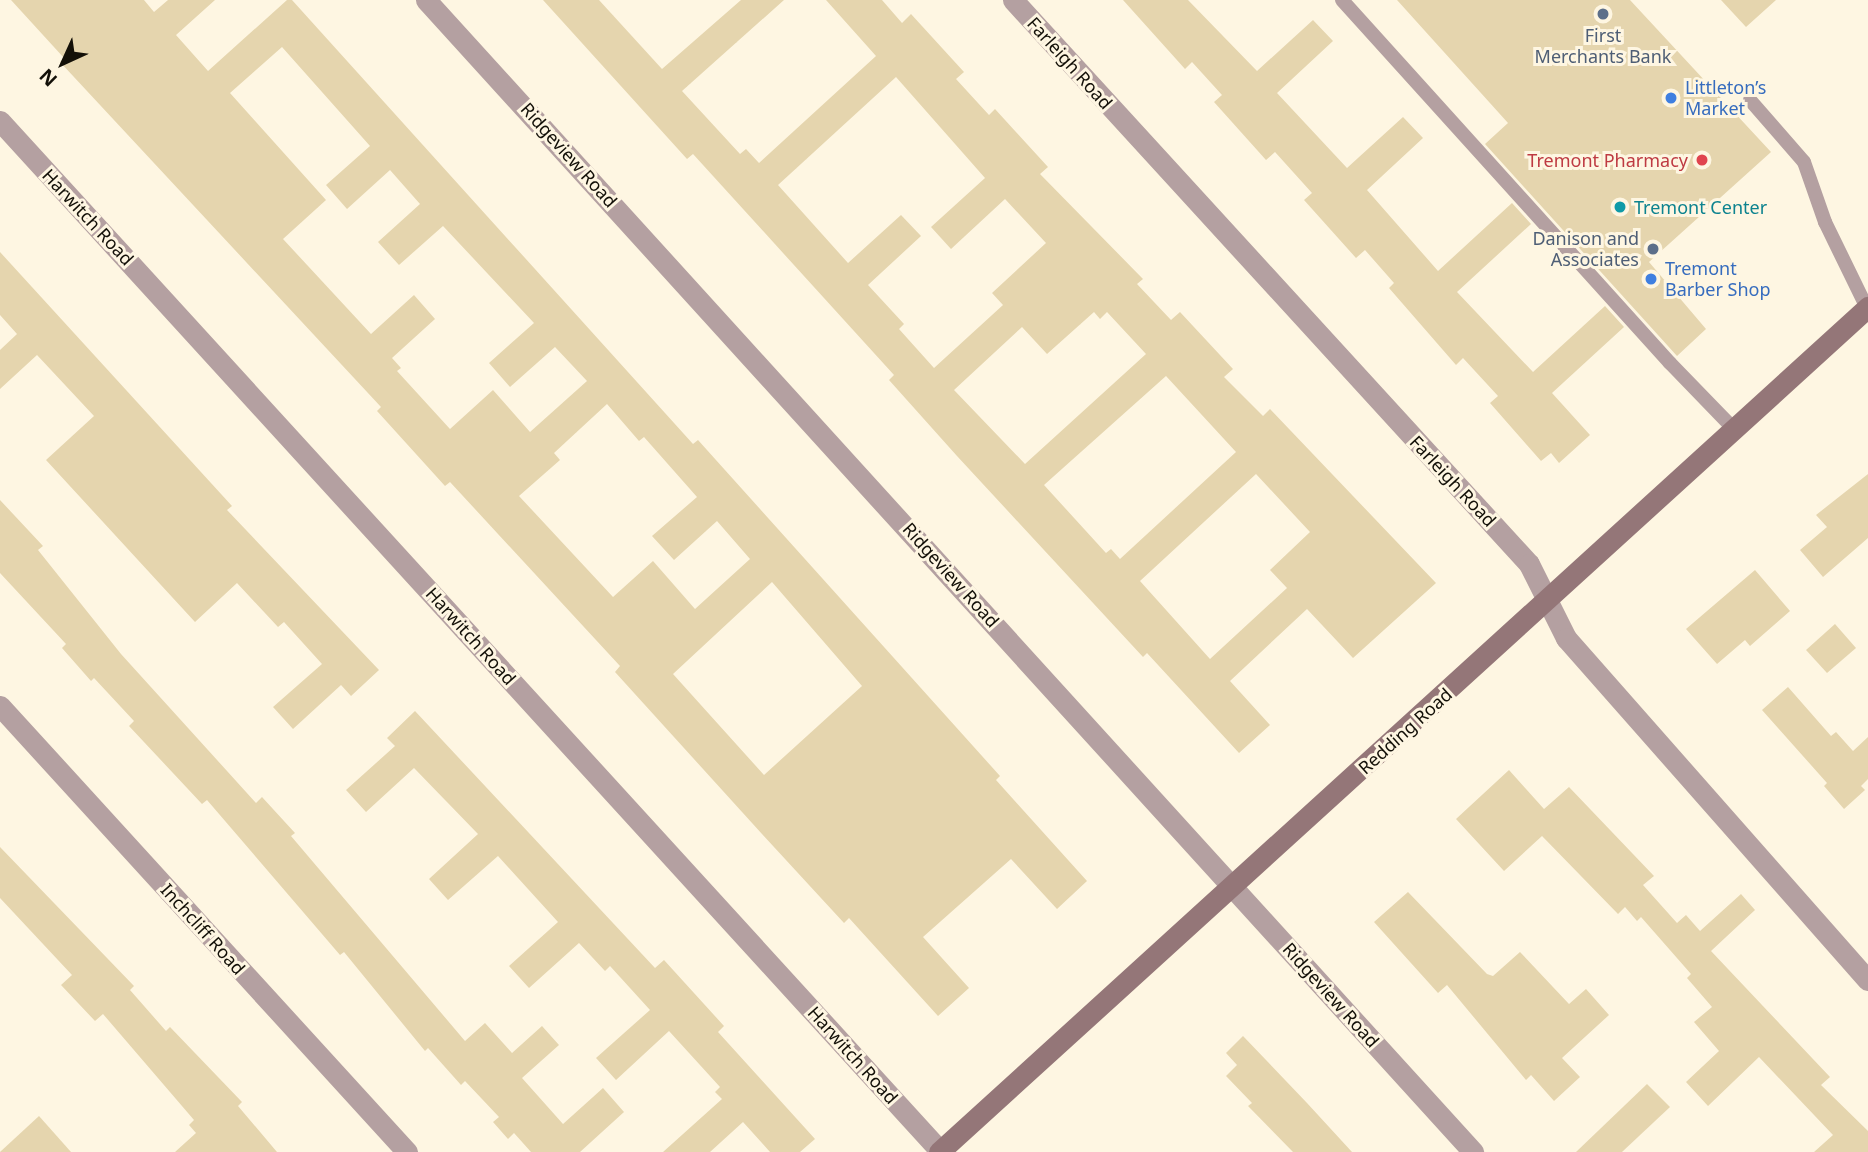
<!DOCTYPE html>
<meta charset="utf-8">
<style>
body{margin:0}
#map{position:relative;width:1868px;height:1152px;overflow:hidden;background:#fef6e2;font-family:"Noto Sans",sans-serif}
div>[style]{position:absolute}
.building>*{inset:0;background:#e5d5ae}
.service>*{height:14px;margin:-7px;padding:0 7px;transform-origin:7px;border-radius:7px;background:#b4a0a1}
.minor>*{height:21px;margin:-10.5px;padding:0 10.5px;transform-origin:10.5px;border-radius:10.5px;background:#b4a0a1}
.tertiary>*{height:21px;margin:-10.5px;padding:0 10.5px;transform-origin:10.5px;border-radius:10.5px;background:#b4a0a1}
.secondary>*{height:21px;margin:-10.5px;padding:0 10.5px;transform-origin:10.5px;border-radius:10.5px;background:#947678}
.dots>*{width:19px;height:19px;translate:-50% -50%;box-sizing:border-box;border:4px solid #fef6e2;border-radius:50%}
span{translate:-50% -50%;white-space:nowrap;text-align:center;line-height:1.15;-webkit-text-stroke:6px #fef6e2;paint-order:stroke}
.service-label{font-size:18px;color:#4e5e75}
.right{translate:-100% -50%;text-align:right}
.street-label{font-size:18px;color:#131008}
.shop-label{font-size:18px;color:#366cbe}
.left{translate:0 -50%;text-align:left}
.health-label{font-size:18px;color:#be3a42}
.culture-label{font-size:18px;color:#0d838f}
.north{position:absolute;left:28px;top:28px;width:70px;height:70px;-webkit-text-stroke:5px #fef6e2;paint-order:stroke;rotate:225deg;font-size:19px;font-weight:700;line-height:28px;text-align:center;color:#131008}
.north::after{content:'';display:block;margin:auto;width:24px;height:32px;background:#131008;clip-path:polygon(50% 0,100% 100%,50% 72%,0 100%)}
</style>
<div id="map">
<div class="building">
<div style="clip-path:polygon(evenodd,11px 0,144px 0,154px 12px,168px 0,215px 0,176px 35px,208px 71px,287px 0,292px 0,693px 444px,698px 440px,1000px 776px,996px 780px,1087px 881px,1057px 909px,1011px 859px,923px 937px,969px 988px,938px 1016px,849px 918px,844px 923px,762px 834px,615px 672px,620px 666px,450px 482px,445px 486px,377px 411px,381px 407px,60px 62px,64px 58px,11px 0,282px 47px,370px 146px,326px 185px,347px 209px,390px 170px,420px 204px,378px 242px,399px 265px,443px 226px,534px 323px,489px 363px,510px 387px,555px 347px,587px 381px,530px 432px,493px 390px,450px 429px,397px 371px,401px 368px,392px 358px,435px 319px,414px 295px,371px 334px,283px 239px,326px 200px,230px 93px,282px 47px,11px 0,607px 404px,639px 441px,644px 437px,697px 497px,652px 536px,674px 560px,717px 521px,750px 559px,695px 609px,653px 561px,613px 597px,519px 496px,560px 460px,554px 453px,607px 404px,11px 0,772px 582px,862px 686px,764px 775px,673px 674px,772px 582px)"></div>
<div style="clip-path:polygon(evenodd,543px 0,599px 0,662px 69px,741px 0,784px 0,682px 91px,740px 154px,746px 149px,759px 163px,876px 56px,826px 0,882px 0,902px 23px,911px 14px,964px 72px,956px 79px,989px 115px,995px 109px,1048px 167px,1040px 174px,1143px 279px,1137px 284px,1171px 320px,1180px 312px,1233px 369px,1224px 377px,1263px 416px,1270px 409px,1436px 583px,1353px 658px,1307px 609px,1230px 681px,1270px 725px,1239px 753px,1147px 653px,1143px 657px,957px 456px,889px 380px,894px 375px,693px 154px,687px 159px,543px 0,896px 77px,985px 178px,931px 227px,951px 249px,1005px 199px,1046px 243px,992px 293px,1003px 305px,934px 368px,899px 329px,904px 324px,868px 285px,921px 236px,901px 215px,848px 263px,778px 185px,896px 77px,543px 0,1094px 312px,1100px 319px,1107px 312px,1146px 354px,1025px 464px,954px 390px,1022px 327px,1047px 354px,1094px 312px,543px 0,1166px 376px,1236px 452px,1120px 559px,1111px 549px,1106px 553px,1044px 485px,1166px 376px,543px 0,1256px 474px,1310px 532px,1270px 570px,1287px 588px,1210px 659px,1140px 581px,1256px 474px)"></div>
<div style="clip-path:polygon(1123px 0,1188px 0,1257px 71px,1313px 20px,1333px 41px,1277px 93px,1347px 168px,1403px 117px,1423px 138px,1367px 190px,1438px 271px,1512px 203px,1531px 224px,1457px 292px,1533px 372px,1605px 306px,1624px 327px,1552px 393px,1590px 435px,1559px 463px,1551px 453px,1541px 461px,1490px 403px,1498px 396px,1463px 358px,1456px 365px,1389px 288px,1394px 283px,1365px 250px,1356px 258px,1304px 200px,1312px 193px,1275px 152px,1266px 160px,1214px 102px,1222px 95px,1192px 62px,1185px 69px)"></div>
<div style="clip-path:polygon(1397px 0,1630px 0,1771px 152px,1649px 262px,1706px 329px,1677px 356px,1485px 144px,1508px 123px)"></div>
<div style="clip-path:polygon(1721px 0,1776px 0,1746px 27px)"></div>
<div style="clip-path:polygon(0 252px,232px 506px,227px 510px,379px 670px,351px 696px,341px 685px,293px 729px,273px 707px,322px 664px,284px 622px,278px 627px,237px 583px,195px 622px,46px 460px,94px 416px,37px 355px,0 389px,0 350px,17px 334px,0 315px)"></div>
<div style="clip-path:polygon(1868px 474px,1868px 538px,1823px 577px,1800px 550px,1827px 527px,1816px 515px)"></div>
<div style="clip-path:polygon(0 500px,43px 546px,38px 550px,121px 654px,256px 803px,262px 797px,295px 833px,291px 836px,465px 1041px,485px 1023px,512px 1053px,542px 1026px,559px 1045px,522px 1078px,563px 1124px,603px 1088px,624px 1112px,580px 1152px,531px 1152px,514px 1133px,508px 1139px,493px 1122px,499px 1117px,465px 1081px,461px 1085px,428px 1048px,425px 1051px,344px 952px,340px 955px,207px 800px,202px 804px,129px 726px,134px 721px,94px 678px,91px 681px,62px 648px,66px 644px,0 573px)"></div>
<div style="clip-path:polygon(1755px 570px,1790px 611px,1750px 646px,1745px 640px,1717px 664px,1686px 629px)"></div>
<div style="clip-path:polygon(1835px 624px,1856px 648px,1827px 673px,1806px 650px)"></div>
<div style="clip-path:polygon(1788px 687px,1831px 736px,1836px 732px,1853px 751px,1868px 737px,1868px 779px,1861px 786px,1865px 790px,1844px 809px,1824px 786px,1827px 783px,1762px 710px)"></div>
<div style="clip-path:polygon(415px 711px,655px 968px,664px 960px,724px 1026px,718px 1032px,815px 1139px,800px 1152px,770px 1152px,743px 1122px,710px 1152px,663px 1152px,722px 1099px,715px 1092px,720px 1087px,669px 1031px,616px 1080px,596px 1058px,650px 1010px,610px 966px,605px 971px,579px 943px,529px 988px,509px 966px,558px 922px,498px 856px,448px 900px,429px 879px,478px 834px,414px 768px,366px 812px,346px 790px,395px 746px,387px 738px)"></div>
<div style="clip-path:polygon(1509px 770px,1544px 809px,1569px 787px,1654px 876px,1643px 885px,1677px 923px,1686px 915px,1700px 931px,1741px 894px,1755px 910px,1711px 951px,1830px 1077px,1821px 1085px,1868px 1131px,1868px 1152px,1814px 1152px,1833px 1135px,1759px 1057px,1708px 1106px,1686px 1082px,1719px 1051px,1694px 1022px,1712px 1007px,1687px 978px,1691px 974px,1641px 917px,1637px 921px,1625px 907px,1618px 914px,1542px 836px,1504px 871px,1456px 819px)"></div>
<div style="clip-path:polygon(0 847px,134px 986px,130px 990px,166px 1031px,170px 1027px,242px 1102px,238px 1106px,277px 1152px,175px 1152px,196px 1133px,189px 1125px,194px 1120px,103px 1014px,95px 1021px,61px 985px,72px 975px,0 898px)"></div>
<div style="clip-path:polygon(1408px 892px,1487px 974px,1493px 976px,1520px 952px,1569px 1004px,1586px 989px,1609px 1015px,1562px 1058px,1580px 1077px,1554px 1101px,1531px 1075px,1526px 1080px,1447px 985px,1438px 993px,1374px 922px)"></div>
<div style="clip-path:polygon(1243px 1036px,1307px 1103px,1352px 1152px,1293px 1152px,1248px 1106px,1252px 1103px,1226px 1076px,1237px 1065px,1226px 1053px)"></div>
<div style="clip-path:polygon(1647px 1084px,1670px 1107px,1622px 1152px,1576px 1152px)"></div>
<div style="clip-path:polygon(39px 1116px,71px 1152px,0 1152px)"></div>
</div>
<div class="service">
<div style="left:1342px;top:0;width:489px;rotate:47.9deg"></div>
<div style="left:1670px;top:363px;width:92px;rotate:45.9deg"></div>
<div style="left:1750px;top:100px;width:82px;rotate:48.9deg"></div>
<div style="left:1804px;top:162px;width:64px;rotate:70.7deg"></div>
<div style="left:1825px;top:222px;width:96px;rotate:64deg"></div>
</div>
<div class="minor">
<div style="left:1013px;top:0;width:764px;rotate:47.54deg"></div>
<div style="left:1529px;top:564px;width:83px;rotate:63.4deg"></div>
<div style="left:1566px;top:638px;width:456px;rotate:48.6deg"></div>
<div style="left:0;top:121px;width:1396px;rotate:47.61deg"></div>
<div style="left:0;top:706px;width:604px;rotate:47.62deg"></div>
</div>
<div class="tertiary">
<div style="left:426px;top:0;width:1557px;rotate:47.73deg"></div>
</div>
<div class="secondary">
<div style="left:939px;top:1152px;width:1256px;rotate:-42.29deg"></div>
</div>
<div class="dots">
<div style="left:1603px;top:14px;background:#5c6f8a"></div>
<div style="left:1671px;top:98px;background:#3f7fe0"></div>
<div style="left:1702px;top:160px;background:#e0444e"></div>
<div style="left:1620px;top:207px;background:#0f9aa8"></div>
<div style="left:1653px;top:249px;background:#5c6f8a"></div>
<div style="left:1651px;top:279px;background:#3f7fe0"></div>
</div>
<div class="service-label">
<span style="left:1603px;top:46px">First<br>Merchants Bank</span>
<span class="right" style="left:1639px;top:249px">Danison and<br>Associates</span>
</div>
<div class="street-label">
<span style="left:1070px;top:63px;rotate:48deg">Farleigh Road</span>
<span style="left:569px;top:155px;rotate:48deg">Ridgeview Road</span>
<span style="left:88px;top:217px;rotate:47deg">Harwitch Road</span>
<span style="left:1453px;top:481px;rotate:47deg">Farleigh Road</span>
<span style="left:951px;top:575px;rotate:48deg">Ridgeview Road</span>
<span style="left:471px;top:636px;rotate:48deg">Harwitch Road</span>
<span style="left:1405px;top:731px;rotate:-42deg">Redding Road</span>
<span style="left:203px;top:929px;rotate:48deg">Inchcliff Road</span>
<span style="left:1331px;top:995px;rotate:48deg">Ridgeview Road</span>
<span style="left:853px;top:1055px;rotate:48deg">Harwitch Road</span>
</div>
<div class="shop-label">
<span class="left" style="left:1685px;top:98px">Littleton’s<br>Market</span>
<span class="left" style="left:1665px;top:279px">Tremont<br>Barber Shop</span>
</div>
<div class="health-label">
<span class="right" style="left:1688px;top:160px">Tremont Pharmacy</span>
</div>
<div class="culture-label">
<span class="left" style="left:1634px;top:207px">Tremont Center</span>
</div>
<div class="north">N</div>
</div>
